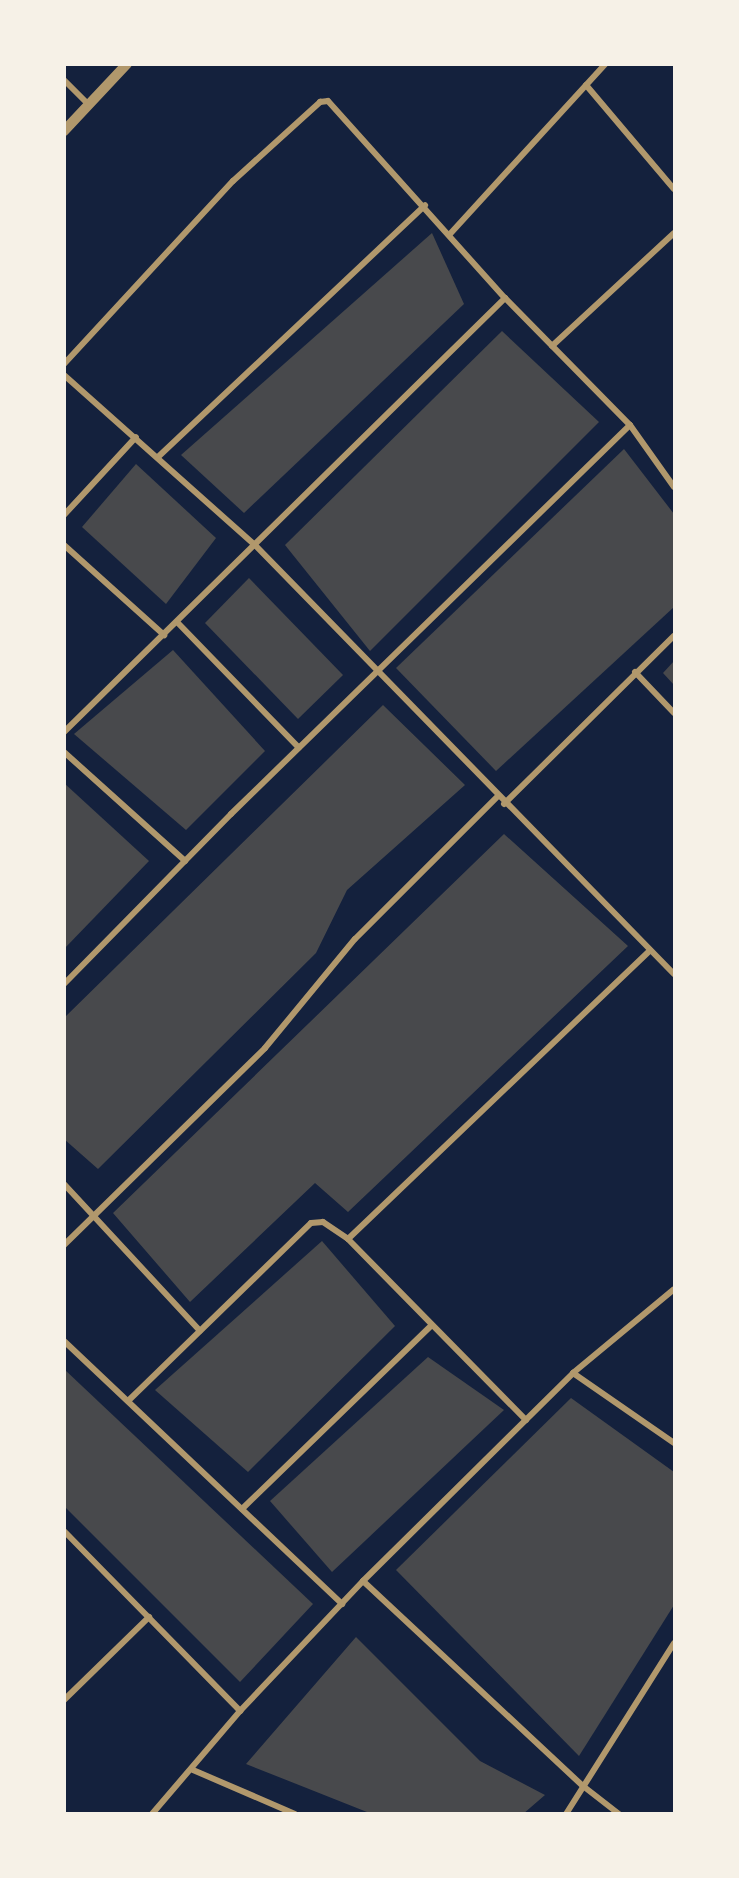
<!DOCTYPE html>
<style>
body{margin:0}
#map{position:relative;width:739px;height:1878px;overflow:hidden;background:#14213d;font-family:"Zilla Slab",serif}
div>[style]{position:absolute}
.building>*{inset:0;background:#48494c}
.minor>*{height:6px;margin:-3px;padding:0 3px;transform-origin:3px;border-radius:3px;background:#b1986c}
.tertiary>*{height:10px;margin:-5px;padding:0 5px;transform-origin:5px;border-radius:5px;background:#b1986c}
span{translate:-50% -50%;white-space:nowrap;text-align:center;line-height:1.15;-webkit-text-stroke:4.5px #f6f1e7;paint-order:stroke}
.frame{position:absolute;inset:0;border:66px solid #f6f1e7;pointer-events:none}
</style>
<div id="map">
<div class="building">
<div style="clip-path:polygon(432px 233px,464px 304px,244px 513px,181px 455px)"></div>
<div style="clip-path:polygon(502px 331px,599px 422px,370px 651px,285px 545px)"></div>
<div style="clip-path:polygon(624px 449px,674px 514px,674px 607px,496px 771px,396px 668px)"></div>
<div style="clip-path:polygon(136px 464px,216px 538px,166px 604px,82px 527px)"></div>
<div style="clip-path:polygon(249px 578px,343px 675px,298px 719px,205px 623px)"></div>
<div style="clip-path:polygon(173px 650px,265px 751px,186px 830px,74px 734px)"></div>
<div style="clip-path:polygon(674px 661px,674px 685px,663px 673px)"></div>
<div style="clip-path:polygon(383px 705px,465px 785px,347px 890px,316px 953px,98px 1169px,64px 1139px,64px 1018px)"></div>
<div style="clip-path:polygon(64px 783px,149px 861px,64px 949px)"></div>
<div style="clip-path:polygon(504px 834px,628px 946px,348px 1212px,315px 1183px,190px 1302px,113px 1213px)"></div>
<div style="clip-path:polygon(322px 1241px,395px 1326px,248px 1472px,155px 1390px)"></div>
<div style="clip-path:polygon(428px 1357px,504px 1410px,332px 1572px,270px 1501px)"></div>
<div style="clip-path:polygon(64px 1369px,313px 1604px,240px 1682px,64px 1506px)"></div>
<div style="clip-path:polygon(571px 1398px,674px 1472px,674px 1605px,579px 1756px,396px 1570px)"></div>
<div style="clip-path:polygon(356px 1637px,480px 1761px,545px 1795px,523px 1814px,372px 1814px,246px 1764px)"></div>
</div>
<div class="minor">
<div style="left:64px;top:80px;width:35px;rotate:45deg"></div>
<div style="left:586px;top:85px;width:136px;rotate:49.8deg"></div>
<div style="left:450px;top:234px;width:230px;rotate:-47.6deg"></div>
<div style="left:552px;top:346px;width:166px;rotate:-42.8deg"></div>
<div style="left:64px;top:364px;width:249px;rotate:-47.3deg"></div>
<div style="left:233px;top:181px;width:118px;rotate:-42.2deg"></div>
<div style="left:320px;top:102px;width:8px;rotate:-7deg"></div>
<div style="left:328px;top:101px;width:265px;rotate:48.1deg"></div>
<div style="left:505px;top:298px;width:178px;rotate:45.5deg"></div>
<div style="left:630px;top:425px;width:76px;rotate:54.6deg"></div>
<div style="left:64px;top:375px;width:256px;rotate:41.7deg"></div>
<div style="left:255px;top:545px;width:600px;rotate:45.68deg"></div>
<div style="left:158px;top:457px;width:367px;rotate:-43.3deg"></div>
<div style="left:64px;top:515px;width:106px;rotate:-47.3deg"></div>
<div style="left:64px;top:545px;width:135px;rotate:42deg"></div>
<div style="left:177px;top:622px;width:175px;rotate:45.9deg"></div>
<div style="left:635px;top:672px;width:57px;rotate:46.4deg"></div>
<div style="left:64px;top:732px;width:619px;rotate:-44.54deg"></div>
<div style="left:64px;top:752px;width:163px;rotate:42deg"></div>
<div style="left:504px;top:804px;width:239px;rotate:-44.7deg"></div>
<div style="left:64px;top:984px;width:238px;rotate:-45.5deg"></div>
<div style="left:231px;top:814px;width:557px;rotate:-44.27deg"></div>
<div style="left:64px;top:1184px;width:200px;rotate:47.2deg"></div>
<div style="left:348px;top:1239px;width:418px;rotate:-43.7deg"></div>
<div style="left:64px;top:1245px;width:281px;rotate:-44.4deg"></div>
<div style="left:265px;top:1048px;width:141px;rotate:-50.5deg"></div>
<div style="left:355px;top:939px;width:201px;rotate:-45deg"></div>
<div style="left:64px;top:1341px;width:383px;rotate:43.4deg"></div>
<div style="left:573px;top:1373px;width:123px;rotate:34.7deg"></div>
<div style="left:128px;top:1401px;width:255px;rotate:-44.2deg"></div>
<div style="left:311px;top:1223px;width:12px;rotate:-5deg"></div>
<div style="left:323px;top:1222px;width:30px;rotate:34deg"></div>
<div style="left:348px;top:1239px;width:254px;rotate:45.5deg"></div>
<div style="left:242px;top:1509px;width:264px;rotate:-44.1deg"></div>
<div style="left:64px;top:1531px;width:252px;rotate:45.6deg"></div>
<div style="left:363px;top:1581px;width:301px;rotate:43deg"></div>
<div style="left:583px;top:1786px;width:46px;rotate:37.9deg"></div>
<div style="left:64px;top:1700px;width:119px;rotate:-44.3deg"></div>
<div style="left:193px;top:1770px;width:111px;rotate:23.3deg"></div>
<div style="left:152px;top:1814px;width:135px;rotate:-49.5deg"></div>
<div style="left:240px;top:1711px;width:179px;rotate:-46.6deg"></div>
<div style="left:363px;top:1581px;width:296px;rotate:-44.7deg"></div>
<div style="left:573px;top:1373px;width:131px;rotate:-39.7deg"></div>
<div style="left:566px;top:1814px;width:202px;rotate:-57.7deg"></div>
</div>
<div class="tertiary">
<div style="left:64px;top:131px;width:92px;rotate:-46.8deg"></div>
</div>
<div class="frame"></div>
</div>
